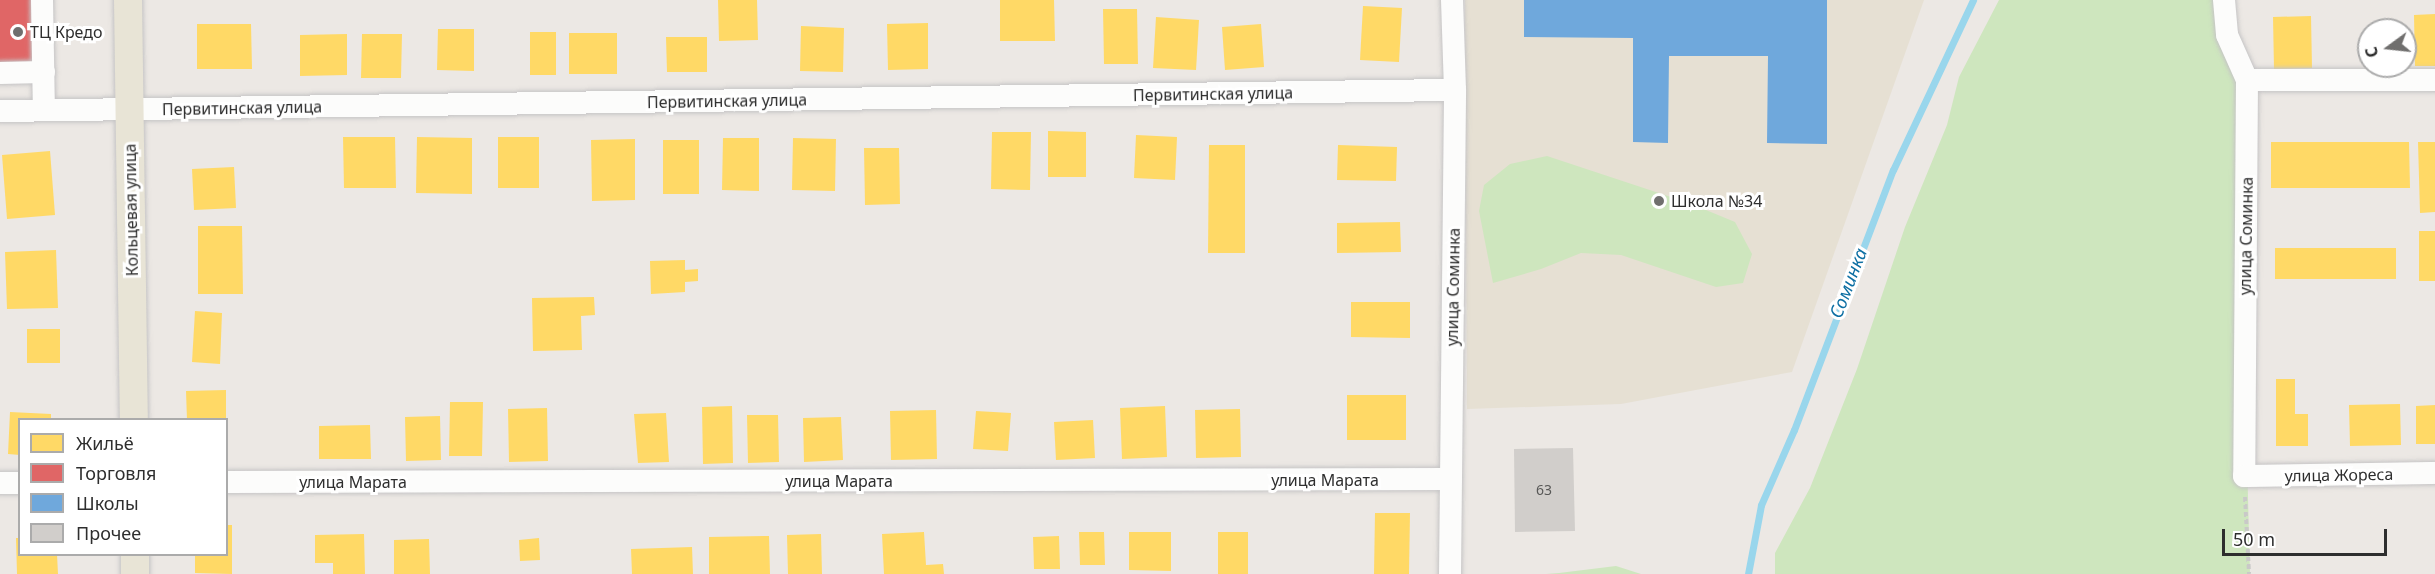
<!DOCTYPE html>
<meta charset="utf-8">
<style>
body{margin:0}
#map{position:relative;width:2435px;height:574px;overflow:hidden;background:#ece8e4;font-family:"Noto Sans",sans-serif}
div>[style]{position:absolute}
.education>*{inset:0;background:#e6e0d3}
.green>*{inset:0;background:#cee6be}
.homes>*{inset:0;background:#ffd966}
.shops>*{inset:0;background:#e06666}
.schools>*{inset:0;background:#6fa8dc}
.stream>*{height:7px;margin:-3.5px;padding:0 3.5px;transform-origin:3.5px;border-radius:3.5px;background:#99d6ec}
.building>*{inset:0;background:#d1cecb}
.path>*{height:4px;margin-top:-2px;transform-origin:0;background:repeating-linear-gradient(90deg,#c9c9c8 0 4.5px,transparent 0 7.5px)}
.roads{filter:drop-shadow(0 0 2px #c5c4c5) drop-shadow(0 0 2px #c5c4c5)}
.minor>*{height:22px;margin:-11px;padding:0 11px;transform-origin:11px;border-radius:11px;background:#fcfcfb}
.major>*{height:28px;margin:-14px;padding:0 14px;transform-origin:14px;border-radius:14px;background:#e8e4d6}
.dots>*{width:16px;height:16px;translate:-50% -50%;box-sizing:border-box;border:3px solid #fff;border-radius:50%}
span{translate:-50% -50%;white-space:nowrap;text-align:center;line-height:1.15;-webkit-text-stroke:6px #fff;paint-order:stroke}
.number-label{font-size:14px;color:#585857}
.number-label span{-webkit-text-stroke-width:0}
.poi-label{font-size:16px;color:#2e2e2e}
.left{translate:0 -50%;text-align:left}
.street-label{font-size:16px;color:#2e2e2e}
.water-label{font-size:18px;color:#0d6fa3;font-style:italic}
.legend{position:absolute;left:18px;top:418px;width:210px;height:138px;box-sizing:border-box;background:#fff;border:2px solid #ababab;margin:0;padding:8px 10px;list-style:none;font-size:18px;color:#2e2e2e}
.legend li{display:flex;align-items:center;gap:12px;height:30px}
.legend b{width:30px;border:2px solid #ababab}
.north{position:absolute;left:2357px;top:18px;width:60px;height:60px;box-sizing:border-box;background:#fff;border:2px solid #ababab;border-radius:50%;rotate:255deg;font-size:16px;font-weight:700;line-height:24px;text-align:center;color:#2e2e2e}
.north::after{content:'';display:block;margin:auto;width:21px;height:27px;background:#706f6e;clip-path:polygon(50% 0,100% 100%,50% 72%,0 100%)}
.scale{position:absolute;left:2222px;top:529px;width:165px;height:27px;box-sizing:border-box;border:3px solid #2e2e2e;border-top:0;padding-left:8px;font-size:18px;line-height:21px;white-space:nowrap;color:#2e2e2e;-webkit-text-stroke:4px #fff;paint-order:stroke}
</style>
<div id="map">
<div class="education">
<div style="clip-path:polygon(1465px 0,1924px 0,1792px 372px,1621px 404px,1467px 409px)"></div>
</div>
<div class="green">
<div style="clip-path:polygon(1999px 0,2235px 0,2250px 574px,1775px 574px,1775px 553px,1810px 488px,1857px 369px,1905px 227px,1947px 125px,1959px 77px)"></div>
<div style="clip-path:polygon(1547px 156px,1689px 203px,1735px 222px,1752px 254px,1743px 283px,1716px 287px,1621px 255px,1581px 253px,1541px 269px,1493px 283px,1479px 211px,1484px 185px,1510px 164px)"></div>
<div style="clip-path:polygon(1616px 566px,1641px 574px,1546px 574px,1559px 573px)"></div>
</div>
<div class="homes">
<div style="clip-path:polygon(718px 0,757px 0,758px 40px,719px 41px)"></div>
<div style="clip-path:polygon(1000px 0,1054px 0,1055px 41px,1000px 41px)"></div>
<div style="clip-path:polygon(1363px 6px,1402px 8px,1399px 62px,1360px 60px)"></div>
<div style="clip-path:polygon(1103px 9px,1137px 9px,1138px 64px,1104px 64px)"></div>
<div style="clip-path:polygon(2435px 14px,2435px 66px,2415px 66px,2414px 15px)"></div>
<div style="clip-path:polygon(2311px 16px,2312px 68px,2274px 69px,2273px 17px)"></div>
<div style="clip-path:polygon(1156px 17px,1199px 20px,1196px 70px,1153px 68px)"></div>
<div style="clip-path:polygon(928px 23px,928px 69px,888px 70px,887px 24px)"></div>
<div style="clip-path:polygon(197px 24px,251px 24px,252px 69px,197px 69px)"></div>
<div style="clip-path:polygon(1261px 24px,1264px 67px,1225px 70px,1222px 27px)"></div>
<div style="clip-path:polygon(801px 26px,844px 28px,843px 72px,800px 71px)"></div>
<div style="clip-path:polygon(438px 29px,474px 29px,474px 71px,437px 70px)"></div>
<div style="clip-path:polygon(530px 32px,556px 32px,556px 75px,530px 75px)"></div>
<div style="clip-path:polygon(569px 33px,617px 33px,617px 74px,569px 74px)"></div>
<div style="clip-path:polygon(347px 34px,347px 75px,300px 76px,300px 35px)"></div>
<div style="clip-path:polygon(362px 34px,402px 34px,401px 78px,361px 78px)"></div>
<div style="clip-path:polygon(666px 37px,707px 37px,707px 72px,667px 72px)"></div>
<div style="clip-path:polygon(1048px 131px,1086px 132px,1086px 177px,1048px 177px)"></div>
<div style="clip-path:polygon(992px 132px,1031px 132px,1030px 190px,991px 189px)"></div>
<div style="clip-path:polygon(1136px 135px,1177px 137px,1175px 180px,1134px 178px)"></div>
<div style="clip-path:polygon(343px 137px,395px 137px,396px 188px,344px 188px)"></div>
<div style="clip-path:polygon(417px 137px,472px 138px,472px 194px,416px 193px)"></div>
<div style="clip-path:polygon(498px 137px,539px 137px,539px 188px,498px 188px)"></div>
<div style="clip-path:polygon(723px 138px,759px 138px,759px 191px,722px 190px)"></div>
<div style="clip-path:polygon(793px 138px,836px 139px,835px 191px,792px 190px)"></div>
<div style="clip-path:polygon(635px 139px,635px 200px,592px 201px,591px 140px)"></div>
<div style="clip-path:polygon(663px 140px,699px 140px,699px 194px,663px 194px)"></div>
<div style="clip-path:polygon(2271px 142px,2409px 142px,2410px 188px,2271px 188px)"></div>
<div style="clip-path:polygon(2418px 142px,2435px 142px,2435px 212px,2420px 213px)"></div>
<div style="clip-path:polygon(1209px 145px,1245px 145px,1245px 253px,1208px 253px)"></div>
<div style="clip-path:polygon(1338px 145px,1397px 147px,1396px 181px,1337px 180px)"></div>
<div style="clip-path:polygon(864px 148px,899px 148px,900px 204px,865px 205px)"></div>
<div style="clip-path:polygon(50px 151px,55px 215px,7px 219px,2px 155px)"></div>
<div style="clip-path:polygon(234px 167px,236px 208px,194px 210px,192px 169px)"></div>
<div style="clip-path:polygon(1400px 222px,1401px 252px,1337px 253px,1337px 223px)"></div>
<div style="clip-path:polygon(198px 226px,242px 226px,243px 294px,198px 294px)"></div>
<div style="clip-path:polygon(2419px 231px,2435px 231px,2435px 281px,2419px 281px)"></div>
<div style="clip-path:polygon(2275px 248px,2396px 248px,2396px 279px,2275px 279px)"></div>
<div style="clip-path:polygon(56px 250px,58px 308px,7px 309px,5px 252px)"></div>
<div style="clip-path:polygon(685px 260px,685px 270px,698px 269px,698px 281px,685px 282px,685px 292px,651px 294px,650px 261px)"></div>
<div style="clip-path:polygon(594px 297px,595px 315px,581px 316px,582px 350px,533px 351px,532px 298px)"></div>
<div style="clip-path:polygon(1351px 302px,1410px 302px,1410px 338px,1351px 337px)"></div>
<div style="clip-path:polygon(195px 311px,222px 313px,220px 364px,192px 362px)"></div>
<div style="clip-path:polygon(27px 329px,60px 329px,60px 363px,27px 363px)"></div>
<div style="clip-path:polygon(2276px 379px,2295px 379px,2295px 414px,2308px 414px,2308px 446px,2276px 446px)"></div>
<div style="clip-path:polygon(226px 390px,226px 420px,187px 420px,186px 391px)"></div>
<div style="clip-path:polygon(1347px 395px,1406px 395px,1406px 440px,1347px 440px)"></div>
<div style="clip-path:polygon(450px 402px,483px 402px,482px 456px,449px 456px)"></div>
<div style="clip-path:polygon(2400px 404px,2401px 445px,2350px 446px,2349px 405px)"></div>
<div style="clip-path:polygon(2435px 405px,2435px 444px,2416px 444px,2416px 406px)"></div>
<div style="clip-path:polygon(732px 406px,733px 463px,703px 464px,702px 407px)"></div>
<div style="clip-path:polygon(1165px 406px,1167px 457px,1122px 459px,1120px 408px)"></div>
<div style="clip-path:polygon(547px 408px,548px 461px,509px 462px,508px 409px)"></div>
<div style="clip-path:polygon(1240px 409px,1241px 457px,1196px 458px,1195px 410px)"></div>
<div style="clip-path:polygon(936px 410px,937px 459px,891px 460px,890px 411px)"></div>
<div style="clip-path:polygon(976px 411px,1011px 413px,1008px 451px,973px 449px)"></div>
<div style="clip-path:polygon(10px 412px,51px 414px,51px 420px,20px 420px,20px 455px,8px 454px)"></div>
<div style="clip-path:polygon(666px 413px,669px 462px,638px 463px,634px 414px)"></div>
<div style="clip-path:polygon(747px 415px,778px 415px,779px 462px,748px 463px)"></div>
<div style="clip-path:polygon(440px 416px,441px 460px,406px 461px,405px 417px)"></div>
<div style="clip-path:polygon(841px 417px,843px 460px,804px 462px,803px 418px)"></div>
<div style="clip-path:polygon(1093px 420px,1095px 458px,1056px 460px,1054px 422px)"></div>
<div style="clip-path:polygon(370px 425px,371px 459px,319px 459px,319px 426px)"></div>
<div style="clip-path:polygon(1375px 513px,1410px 513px,1409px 574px,1374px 574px)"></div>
<div style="clip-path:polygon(226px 525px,232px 525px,232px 574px,195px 573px,195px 554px,226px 554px)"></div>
<div style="clip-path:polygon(924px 532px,926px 565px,943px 564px,944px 574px,884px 574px,882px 534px)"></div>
<div style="clip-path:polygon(1079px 532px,1104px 532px,1105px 565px,1080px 565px)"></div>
<div style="clip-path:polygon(1129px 532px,1171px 532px,1171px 571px,1129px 570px)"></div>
<div style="clip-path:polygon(1218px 532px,1248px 532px,1248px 574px,1218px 574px)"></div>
<div style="clip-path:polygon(364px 534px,365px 574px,333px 574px,333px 563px,315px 563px,315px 535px)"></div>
<div style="clip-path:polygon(821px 534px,822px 574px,788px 574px,787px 535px)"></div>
<div style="clip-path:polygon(769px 536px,770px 574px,709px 574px,709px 537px)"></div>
<div style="clip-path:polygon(1059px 536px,1060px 569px,1034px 569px,1033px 537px)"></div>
<div style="clip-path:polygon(16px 538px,20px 538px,20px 554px,57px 554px,58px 574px,17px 574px)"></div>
<div style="clip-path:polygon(539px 538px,540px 560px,520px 561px,519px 540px)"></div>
<div style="clip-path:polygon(429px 539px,430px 574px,394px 574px,394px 540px)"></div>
<div style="clip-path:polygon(692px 547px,693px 574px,632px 574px,631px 549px)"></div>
</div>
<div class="shops">
<div style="clip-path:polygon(0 0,36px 0,37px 64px,0 64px)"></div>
</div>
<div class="schools">
<div style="clip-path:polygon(1524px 0,1827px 0,1827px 144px,1767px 143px,1768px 56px,1669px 56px,1668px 143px,1633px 142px,1633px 38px,1524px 37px)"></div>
</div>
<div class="stream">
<div style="left:1748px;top:574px;width:70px;rotate:-79.3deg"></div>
<div style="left:1761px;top:505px;width:82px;rotate:-66.3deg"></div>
<div style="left:1794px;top:430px;width:278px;rotate:-69.2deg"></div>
<div style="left:1893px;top:170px;width:188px;rotate:-64.8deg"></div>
</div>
<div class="building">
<div style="clip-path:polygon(1573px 448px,1575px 531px,1515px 532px,1514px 449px)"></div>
</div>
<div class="path">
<div style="left:2245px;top:497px;width:77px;rotate:87deg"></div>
</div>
<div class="roads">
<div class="minor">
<div style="left:42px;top:0;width:110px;rotate:89deg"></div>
<div style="left:2224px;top:0;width:35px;rotate:85deg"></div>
<div style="left:2227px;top:35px;width:49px;rotate:66deg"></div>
<div style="left:2247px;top:80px;width:396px;rotate:90.4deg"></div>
<div style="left:2244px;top:476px;width:191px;rotate:-0.9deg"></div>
<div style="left:0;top:73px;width:44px;rotate:-1.3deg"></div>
<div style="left:2247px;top:80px;width:188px"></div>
<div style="left:0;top:111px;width:1455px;rotate:-0.83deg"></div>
<div style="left:226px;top:482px;width:1225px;rotate:-0.14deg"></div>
<div style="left:0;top:483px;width:20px"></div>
<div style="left:1450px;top:574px;width:484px;rotate:-89.4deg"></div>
<div style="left:1455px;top:90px;width:90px;rotate:-91.9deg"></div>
</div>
<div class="major">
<div style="left:128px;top:0;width:420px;rotate:89.2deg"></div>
<div style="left:135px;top:554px;width:20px;rotate:90deg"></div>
</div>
</div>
<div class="dots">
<div style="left:18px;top:32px;background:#706f6e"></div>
<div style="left:1659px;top:201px;background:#706f6e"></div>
</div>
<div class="number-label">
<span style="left:1544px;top:490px">63</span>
</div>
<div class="poi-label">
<span class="left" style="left:30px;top:32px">ТЦ Кредо</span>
<span class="left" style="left:1671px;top:201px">Школа №34</span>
</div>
<div class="street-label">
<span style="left:1213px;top:94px;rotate:-1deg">Первитинская улица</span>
<span style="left:727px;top:101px;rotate:-1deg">Первитинская улица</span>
<span style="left:242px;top:108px;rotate:-1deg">Первитинская улица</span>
<span style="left:131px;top:210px;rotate:-91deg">Кольцевая улица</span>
<span style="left:2246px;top:236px;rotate:-89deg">улица Соминка</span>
<span style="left:1453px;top:287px;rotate:-89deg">улица Соминка</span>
<span style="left:2339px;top:475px;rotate:-1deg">улица Жореса</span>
<span style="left:1325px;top:480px">улица Марата</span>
<span style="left:839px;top:481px">улица Марата</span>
<span style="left:353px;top:482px">улица Марата</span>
</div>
<div class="water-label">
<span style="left:1848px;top:283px;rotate:-69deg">Соминка</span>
</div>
<ul class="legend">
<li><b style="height:16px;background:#ffd966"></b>Жильё</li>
<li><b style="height:16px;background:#e06666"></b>Торговля</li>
<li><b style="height:16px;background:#6fa8dc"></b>Школы</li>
<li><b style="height:16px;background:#d1cecb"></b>Прочее</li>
</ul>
<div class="north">С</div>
<div class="scale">50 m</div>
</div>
